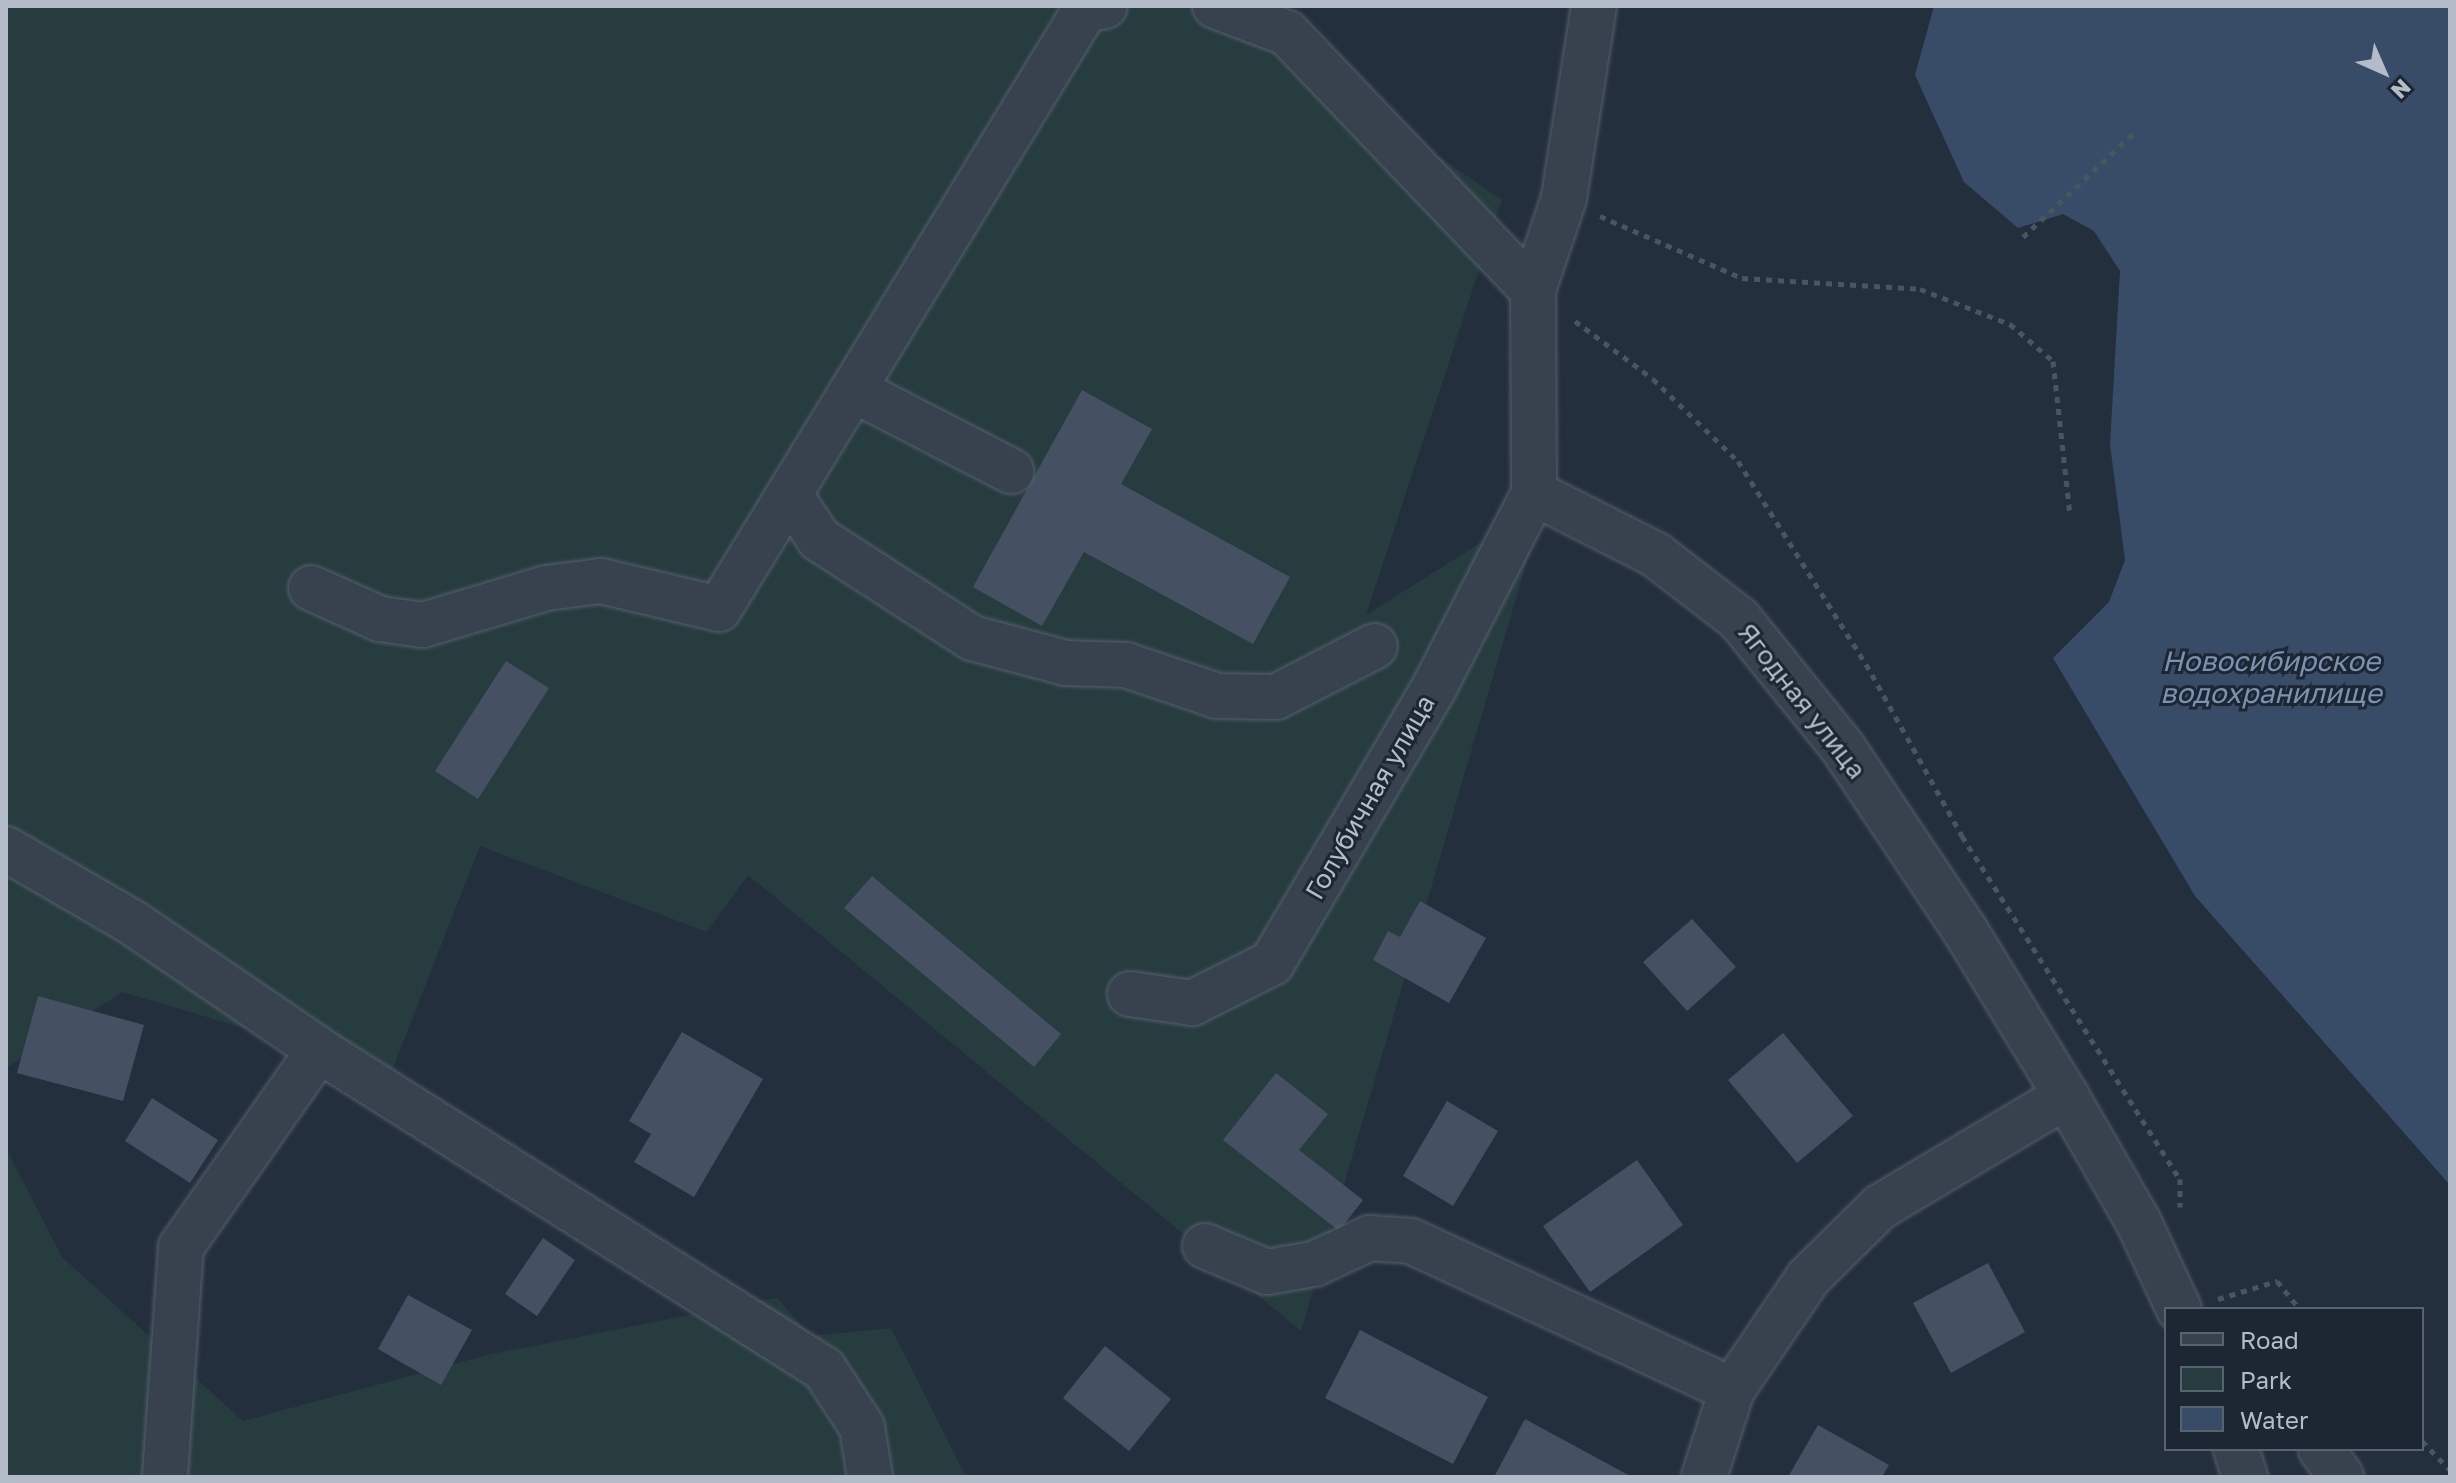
<!DOCTYPE html>
<meta charset="utf-8">
<style>
body{margin:0}
#map{position:relative;width:2456px;height:1483px;overflow:hidden;background:#242f3e;font-family:"Golos Text",sans-serif}
div>[style]{position:absolute}
.green>*{inset:0;background:#263c3f}
.water>*{inset:0;background:#394c67}
.building>*{inset:0;background:#455162}
.path>*{height:5px;margin-top:-2.5px;transform-origin:0;background:repeating-linear-gradient(90deg,#44595c 0 6px,transparent 0 12px)}
.roads{filter:drop-shadow(0 0 2px #565f6c) drop-shadow(0 0 2px #565f6c)}
.minor>*{height:44px;margin:-22px;padding:0 22px;transform-origin:22px;border-radius:22px;background:#38414e}
span{translate:-50% -50%;white-space:nowrap;text-align:center;line-height:1.15;-webkit-text-stroke:6px #1d2633;paint-order:stroke}
.street-label{font-size:26px;color:#b4bcc9}
.water-label{font-size:28px;color:#7c92b1;font-style:italic}
.frame{position:absolute;inset:0;border:8px solid #b4bcc9;pointer-events:none}
.legend{position:absolute;left:2164px;top:1307px;width:260px;height:144px;box-sizing:border-box;background:#1d2633;border:2px solid #59626f;margin:0;padding:10px 14px;list-style:none;font-size:24px;color:#b4bcc9}
.legend li{display:flex;align-items:center;gap:16px;height:40px}
.legend b{width:40px;border:2px solid #59626f}
.north{position:absolute;left:2344px;top:32px;width:80px;height:80px;-webkit-text-stroke:6px #1d2633;paint-order:stroke;rotate:135deg;font-size:22px;font-weight:700;line-height:32px;text-align:center;color:#b4bcc9}
.north::after{content:'';display:block;margin:auto;width:28px;height:36px;background:#b4bcc9;clip-path:polygon(50% 0,100% 100%,50% 72%,0 100%)}
</style>
<div id="map">
<div class="green">
<div style="clip-path:polygon(6px 6px,1217px 6px,1502px 200px,1366px 615px,1544px 503px,1301px 1331px,748px 875px,707px 932px,480px 846px,387px 1083px,319px 1050px,122px 992px,6px 1068px)"></div>
<div style="clip-path:polygon(6px 1148px,62px 1257px,243px 1421px,491px 1354px,777px 1298px,811px 1336px,891px 1328px,966px 1477px,6px 1477px)"></div>
</div>
<div class="water">
<div style="clip-path:polygon(1934px 6px,2450px 6px,2450px 1185px,2195px 896px,2053px 658px,2109px 602px,2125px 560px,2110px 444px,2120px 271px,2094px 231px,2063px 214px,2018px 228px,1964px 182px,1915px 75px)"></div>
</div>
<div class="building">
<div style="clip-path:polygon(1082px 390px,1152px 429px,1121px 484px,1290px 577px,1253px 644px,1084px 552px,1042px 626px,973px 587px)"></div>
<div style="clip-path:polygon(506px 661px,549px 688px,478px 799px,435px 771px)"></div>
<div style="clip-path:polygon(872px 876px,1061px 1034px,1034px 1067px,844px 908px)"></div>
<div style="clip-path:polygon(1420px 901px,1486px 938px,1449px 1003px,1373px 960px,1388px 931px,1400px 937px)"></div>
<div style="clip-path:polygon(1692px 919px,1736px 967px,1687px 1011px,1643px 962px)"></div>
<div style="clip-path:polygon(38px 996px,144px 1025px,123px 1101px,17px 1073px)"></div>
<div style="clip-path:polygon(682px 1032px,763px 1079px,694px 1197px,634px 1162px,651px 1134px,629px 1121px)"></div>
<div style="clip-path:polygon(1783px 1033px,1853px 1116px,1797px 1163px,1728px 1080px)"></div>
<div style="clip-path:polygon(1276px 1073px,1328px 1114px,1299px 1150px,1363px 1200px,1339px 1231px,1223px 1140px)"></div>
<div style="clip-path:polygon(152px 1098px,218px 1140px,190px 1183px,125px 1141px)"></div>
<div style="clip-path:polygon(1447px 1101px,1498px 1131px,1453px 1206px,1403px 1176px)"></div>
<div style="clip-path:polygon(1637px 1160px,1683px 1225px,1590px 1292px,1543px 1226px)"></div>
<div style="clip-path:polygon(543px 1238px,575px 1260px,537px 1316px,505px 1294px)"></div>
<div style="clip-path:polygon(1988px 1263px,2025px 1332px,1951px 1373px,1913px 1303px)"></div>
<div style="clip-path:polygon(408px 1295px,472px 1330px,441px 1385px,378px 1349px)"></div>
<div style="clip-path:polygon(1360px 1330px,1488px 1397px,1453px 1464px,1325px 1398px)"></div>
<div style="clip-path:polygon(1105px 1346px,1171px 1399px,1129px 1451px,1063px 1398px)"></div>
<div style="clip-path:polygon(1525px 1419px,1632px 1477px,1494px 1477px)"></div>
<div style="clip-path:polygon(1818px 1425px,1889px 1465px,1882px 1477px,1788px 1477px)"></div>
</div>
<div class="path">
<div style="left:1600px;top:216px;width:155px;rotate:23.6deg"></div>
<div style="left:1742px;top:278px;width:178px;rotate:3.5deg"></div>
<div style="left:1920px;top:289px;width:97px;rotate:21.3deg"></div>
<div style="left:2010px;top:324px;width:57px;rotate:40.7deg"></div>
<div style="left:2053px;top:361px;width:156px;rotate:83.7deg"></div>
<div style="left:2023px;top:237px;width:154px;rotate:-43.2deg"></div>
<div style="left:1575px;top:321px;width:97px;rotate:36.6deg"></div>
<div style="left:1653px;top:379px;width:118px;rotate:44deg"></div>
<div style="left:1738px;top:461px;width:240px;rotate:57.8deg"></div>
<div style="left:1866px;top:664px;width:197px;rotate:60.8deg"></div>
<div style="left:1962px;top:836px;width:406px;rotate:57.6deg"></div>
<div style="left:2180px;top:1179px;width:28px;rotate:90deg"></div>
<div style="left:2218px;top:1299px;width:62px;rotate:-17deg"></div>
<div style="left:2277px;top:1281px;width:36px;rotate:51deg"></div>
<div style="left:2422px;top:1441px;width:40px;rotate:46deg"></div>
</div>
<div class="roads">
<div class="minor">
<div style="left:1215px;top:6px;width:77px;rotate:20.6deg"></div>
<div style="left:1287px;top:33px;width:356px;rotate:46.3deg"></div>
<div style="left:1594px;top:6px;width:194px;rotate:98.9deg"></div>
<div style="left:1564px;top:198px;width:97px;rotate:108.6deg"></div>
<div style="left:1533px;top:290px;width:203px;rotate:89.7deg"></div>
<div style="left:1534px;top:493px;width:137px;rotate:26.9deg"></div>
<div style="left:1656px;top:555px;width:105px;rotate:37.6deg"></div>
<div style="left:1739px;top:619px;width:166px;rotate:51.1deg"></div>
<div style="left:1843px;top:748px;width:221px;rotate:56.2deg"></div>
<div style="left:1966px;top:932px;width:192px;rotate:58.6deg"></div>
<div style="left:2066px;top:1096px;width:146px;rotate:60.1deg"></div>
<div style="left:2139px;top:1223px;width:95px;rotate:65.1deg"></div>
<div style="left:854px;top:390px;width:177px;rotate:27.3deg"></div>
<div style="left:790px;top:495px;width:53px;rotate:56.6deg"></div>
<div style="left:819px;top:539px;width:182px;rotate:32.9deg"></div>
<div style="left:972px;top:638px;width:97px;rotate:14.9deg"></div>
<div style="left:1066px;top:663px;width:60px;rotate:1.9deg"></div>
<div style="left:1126px;top:665px;width:96px;rotate:18.8deg"></div>
<div style="left:1217px;top:696px;width:59px;rotate:1deg"></div>
<div style="left:1276px;top:697px;width:111px;rotate:-27.3deg"></div>
<div style="left:311px;top:588px;width:76px;rotate:24.2deg"></div>
<div style="left:380px;top:619px;width:43px;rotate:7.9deg"></div>
<div style="left:423px;top:625px;width:128px;rotate:-16.7deg"></div>
<div style="left:546px;top:588px;width:55px;rotate:-7.3deg"></div>
<div style="left:601px;top:581px;width:121px;rotate:13.3deg"></div>
<div style="left:719px;top:609px;width:702px;rotate:-58.57deg"></div>
<div style="left:1085px;top:10px;width:20px;rotate:-11deg"></div>
<div style="left:6px;top:849px;width:147px;rotate:30.2deg"></div>
<div style="left:133px;top:923px;width:225px;rotate:34.3deg"></div>
<div style="left:319px;top:1050px;width:241px;rotate:125deg"></div>
<div style="left:181px;top:1247px;width:231px;rotate:94deg"></div>
<div style="left:1130px;top:994px;width:63px;rotate:8.3deg"></div>
<div style="left:1192px;top:1003px;width:89px;rotate:-26.6deg"></div>
<div style="left:1272px;top:963px;width:321px;rotate:-59.5deg"></div>
<div style="left:1435px;top:686px;width:217px;rotate:-62.8deg"></div>
<div style="left:319px;top:1050px;width:597px;rotate:32.28deg"></div>
<div style="left:824px;top:1369px;width:69px;rotate:56.8deg"></div>
<div style="left:862px;top:1427px;width:51px;rotate:80.9deg"></div>
<div style="left:1205px;top:1246px;width:67px;rotate:22.8deg"></div>
<div style="left:1267px;top:1272px;width:48px;rotate:-9.7deg"></div>
<div style="left:1314px;top:1264px;width:62px;rotate:-24.9deg"></div>
<div style="left:1370px;top:1238px;width:41px;rotate:4.2deg"></div>
<div style="left:1411px;top:1241px;width:354px;rotate:24.9deg"></div>
<div style="left:2236px;top:1449px;width:29px;rotate:72deg"></div>
<div style="left:2321px;top:1449px;width:34px;rotate:54deg"></div>
<div style="left:1704px;top:1477px;width:91px;rotate:-72.2deg"></div>
<div style="left:1732px;top:1390px;width:135px;rotate:-55.8deg"></div>
<div style="left:1808px;top:1278px;width:101px;rotate:-44.6deg"></div>
<div style="left:1880px;top:1207px;width:217px;rotate:-30.8deg"></div>
</div>
</div>
<div class="street-label">
<span style="left:1802px;top:701px;rotate:52deg">Ягодная улица</span>
<span style="left:1370px;top:797px;rotate:-60deg">Голубичная улица</span>
</div>
<div class="water-label">
<span style="left:2271px;top:677px">Новосибирское<br>водохранилище</span>
</div>
<div class="frame"></div>
<ul class="legend">
<li><b style="height:10px;background:#38414e"></b>Road</li>
<li><b style="height:22px;background:#263c3f"></b>Park</li>
<li><b style="height:22px;background:#394c67"></b>Water</li>
</ul>
<div class="north">N</div>
</div>
